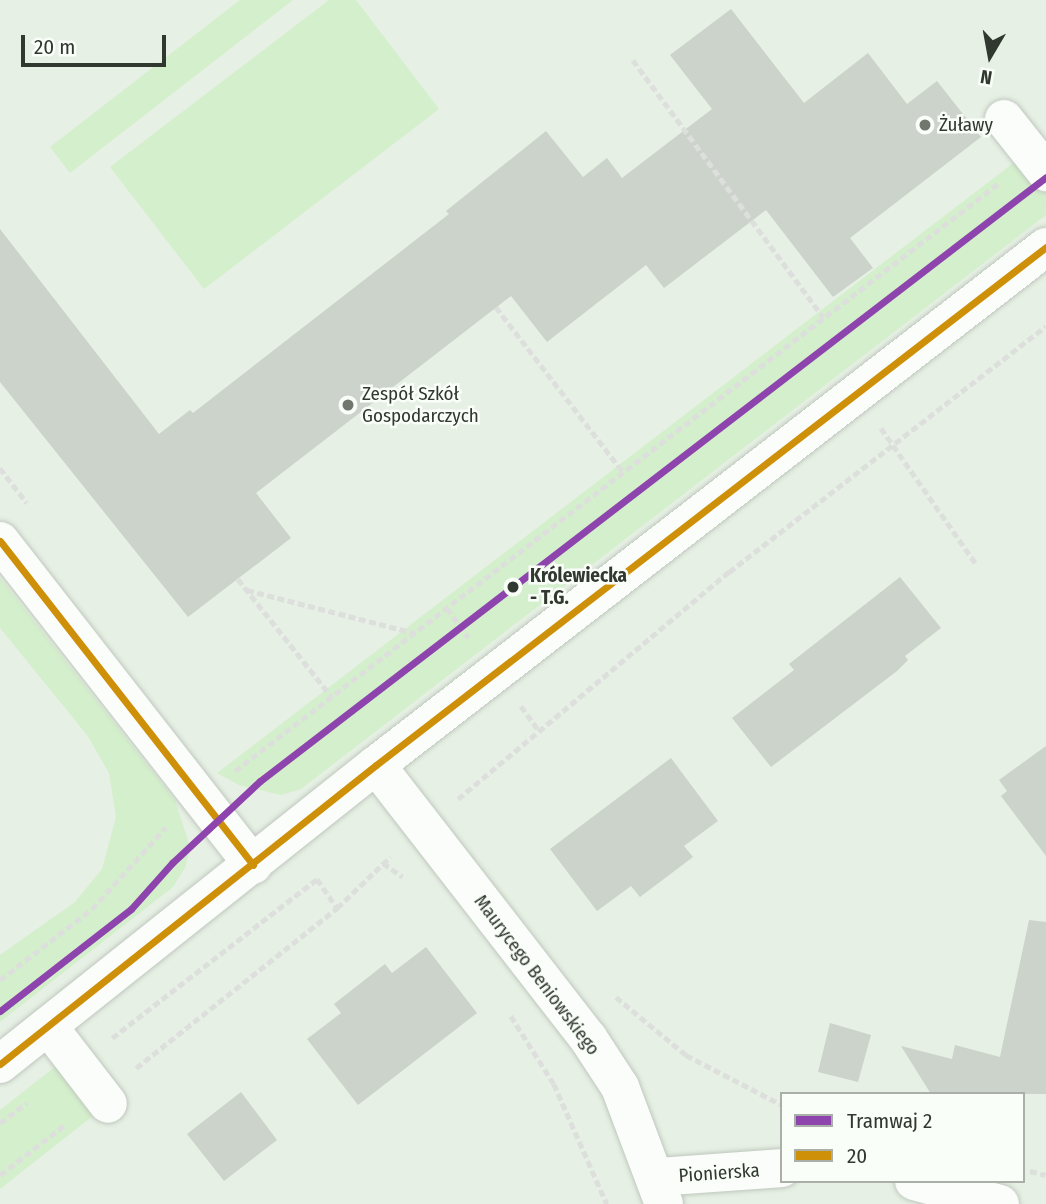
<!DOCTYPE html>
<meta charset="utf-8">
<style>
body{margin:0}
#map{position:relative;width:1046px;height:1204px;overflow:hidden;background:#e6f0e4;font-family:"Fira Sans Condensed",sans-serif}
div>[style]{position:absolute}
.green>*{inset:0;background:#d4efcc}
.building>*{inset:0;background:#ccd3ca}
.path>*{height:4.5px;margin-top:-2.25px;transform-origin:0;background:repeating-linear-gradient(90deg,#dcdfdb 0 7px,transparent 0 10.5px)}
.roads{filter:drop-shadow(0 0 2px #c0c8be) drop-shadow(0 0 2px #c0c8be)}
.minor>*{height:38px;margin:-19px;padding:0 19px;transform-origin:19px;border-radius:19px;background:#fbfdfb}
.major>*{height:38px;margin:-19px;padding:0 19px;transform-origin:19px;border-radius:19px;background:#fbfdfb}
.bus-1>*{height:7px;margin:-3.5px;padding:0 3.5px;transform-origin:3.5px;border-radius:3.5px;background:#cf9009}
.tram-1>*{height:7px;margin:-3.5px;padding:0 3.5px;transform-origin:3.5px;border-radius:3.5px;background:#8e44ad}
.dots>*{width:19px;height:19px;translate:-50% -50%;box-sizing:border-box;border:4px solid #fafef9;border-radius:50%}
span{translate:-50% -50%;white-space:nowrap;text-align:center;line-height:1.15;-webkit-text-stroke:5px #fafef9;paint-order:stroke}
.poi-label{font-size:19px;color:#31382f}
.left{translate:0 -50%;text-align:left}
.stop-label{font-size:19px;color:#31382f;font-weight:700}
.street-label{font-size:19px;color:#31382f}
.legend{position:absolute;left:780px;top:1092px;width:245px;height:91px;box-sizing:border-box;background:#fafef9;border:2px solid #aaafa8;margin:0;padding:9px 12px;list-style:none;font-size:21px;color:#31382f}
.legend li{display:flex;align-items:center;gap:14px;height:35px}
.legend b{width:35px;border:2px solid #aaafa8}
.north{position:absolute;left:955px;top:21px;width:70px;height:70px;-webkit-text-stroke:5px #fafef9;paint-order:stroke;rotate:190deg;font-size:19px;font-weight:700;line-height:28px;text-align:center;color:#31382f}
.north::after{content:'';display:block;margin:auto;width:24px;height:32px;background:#31382f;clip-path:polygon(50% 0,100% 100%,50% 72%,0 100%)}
.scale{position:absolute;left:21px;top:35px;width:145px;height:32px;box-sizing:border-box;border:4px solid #31382f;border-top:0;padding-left:9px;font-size:21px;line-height:24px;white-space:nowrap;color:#31382f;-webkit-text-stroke:5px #fafef9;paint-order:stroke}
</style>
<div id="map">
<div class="green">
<div style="clip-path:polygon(240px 0,293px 0,70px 173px,50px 147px)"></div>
<div style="clip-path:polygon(329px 0,356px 0,439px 109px,204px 289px,110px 167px)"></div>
<div style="clip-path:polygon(1046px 138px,1046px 215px,318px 776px,301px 789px,281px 795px,239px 785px,217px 773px)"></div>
<div style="clip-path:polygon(0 578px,175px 800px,190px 847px,185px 868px,173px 887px,0 1022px,0 955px,75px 902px,102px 869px,116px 817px,109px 773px,87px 735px,0 628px)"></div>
<div style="clip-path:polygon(70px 1055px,108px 1104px,0 1189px,0 1110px)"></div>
</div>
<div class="building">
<div style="clip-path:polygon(731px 9px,804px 103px,868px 53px,907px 104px,937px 81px,981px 137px,850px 238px,873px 268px,833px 297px,766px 210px,664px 288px,646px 265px,547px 342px,511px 296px,256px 493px,291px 538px,188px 617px,0 382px,0 229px,159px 434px,190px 410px,193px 413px,449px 214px,446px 211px,546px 131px,583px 177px,607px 158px,622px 178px,712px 109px,670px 55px)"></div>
<div style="clip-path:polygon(900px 577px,941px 628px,905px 656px,908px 660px,897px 671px,771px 767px,732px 718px,794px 670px,789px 664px)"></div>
<div style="clip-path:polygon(1046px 746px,1046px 856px,1001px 796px,1007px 791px,999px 780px)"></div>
<div style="clip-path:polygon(671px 758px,718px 821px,684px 846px,693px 857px,640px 897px,631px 886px,597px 911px,550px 849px)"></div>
<div style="clip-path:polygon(1029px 920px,1046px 922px,1046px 1094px,931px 1094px,901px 1046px,952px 1059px,955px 1045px,1000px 1057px)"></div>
<div style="clip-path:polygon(426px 947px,477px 1013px,358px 1105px,307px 1039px,341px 1013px,334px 1004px,385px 964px,392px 973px)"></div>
<div style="clip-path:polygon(830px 1023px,871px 1035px,858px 1082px,818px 1072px)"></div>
<div style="clip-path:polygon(241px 1092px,277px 1140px,224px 1181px,187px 1134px)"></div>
</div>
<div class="path">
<div style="left:633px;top:60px;width:320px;rotate:53.5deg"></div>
<div style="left:496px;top:307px;width:208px;rotate:52.4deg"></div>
<div style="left:881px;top:428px;width:167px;rotate:55deg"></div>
<div style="left:0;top:468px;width:44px;rotate:52.4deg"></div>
<div style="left:238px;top:579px;width:151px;rotate:51.5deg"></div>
<div style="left:247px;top:590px;width:172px;rotate:14.4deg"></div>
<div style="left:447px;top:608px;width:37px;rotate:54deg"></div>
<div style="left:521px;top:706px;width:31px;rotate:54deg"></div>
<div style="left:235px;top:771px;width:964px;rotate:-37.58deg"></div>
<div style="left:458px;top:799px;width:354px;rotate:-40deg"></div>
<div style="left:729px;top:572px;width:401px;rotate:-37.8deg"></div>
<div style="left:383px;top:863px;width:24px;rotate:35deg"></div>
<div style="left:0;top:980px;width:116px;rotate:-37.7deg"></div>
<div style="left:92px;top:909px;width:110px;rotate:-47.9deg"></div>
<div style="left:616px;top:997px;width:91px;rotate:39.6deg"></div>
<div style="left:686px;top:1055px;width:108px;rotate:27.5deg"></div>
<div style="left:511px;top:1016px;width:80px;rotate:57.7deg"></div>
<div style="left:554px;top:1084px;width:131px;rotate:66.2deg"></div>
<div style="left:112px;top:1038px;width:259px;rotate:-37.8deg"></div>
<div style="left:317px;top:879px;width:35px;rotate:55deg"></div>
<div style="left:136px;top:1068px;width:257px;rotate:-38.5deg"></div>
<div style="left:337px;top:908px;width:74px;rotate:-43.9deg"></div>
<div style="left:0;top:1123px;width:34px;rotate:-37deg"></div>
<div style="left:1030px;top:1171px;width:16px;rotate:14deg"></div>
<div style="left:0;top:1175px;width:83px;rotate:-37.7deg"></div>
</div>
<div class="roads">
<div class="minor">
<div style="left:1004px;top:119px;width:68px;rotate:51.6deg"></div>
<div style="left:0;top:541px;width:411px;rotate:52deg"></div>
<div style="left:376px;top:765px;width:346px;rotate:52.2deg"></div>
<div style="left:588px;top:1038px;width:59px;rotate:56.9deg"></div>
<div style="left:620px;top:1087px;width:125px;rotate:69.4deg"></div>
<div style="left:48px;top:1026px;width:98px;rotate:52.4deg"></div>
<div style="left:657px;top:1177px;width:125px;rotate:-4.1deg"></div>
<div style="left:914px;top:1181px;width:89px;rotate:15deg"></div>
</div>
<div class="major">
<div style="left:0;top:1064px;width:480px;rotate:-38.5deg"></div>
<div style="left:376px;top:765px;width:847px;rotate:-37.71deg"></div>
</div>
</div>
<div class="bus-1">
<div style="left:0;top:541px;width:411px;rotate:52deg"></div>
<div style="left:0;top:1064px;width:480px;rotate:-38.5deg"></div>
<div style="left:376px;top:765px;width:847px;rotate:-37.71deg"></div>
</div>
<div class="tram-1">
<div style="left:0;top:1011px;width:166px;rotate:-37.9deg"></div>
<div style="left:131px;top:909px;width:62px;rotate:-48.3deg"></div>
<div style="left:172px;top:863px;width:120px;rotate:-43deg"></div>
<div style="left:260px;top:781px;width:991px;rotate:-37.54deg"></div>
</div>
<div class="dots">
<div style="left:925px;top:125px;background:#70786e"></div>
<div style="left:348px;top:405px;background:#70786e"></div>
<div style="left:513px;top:587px;background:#31382f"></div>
</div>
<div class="poi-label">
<span class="left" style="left:939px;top:125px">Żuławy</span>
<span class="left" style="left:362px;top:405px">Zespół Szkół<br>Gospodarczych</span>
</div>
<div class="stop-label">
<span class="left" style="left:530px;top:587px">Królewiecka<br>- T.G.</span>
</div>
<div class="street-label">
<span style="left:537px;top:975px;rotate:53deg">Maurycego Beniowskiego</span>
<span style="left:719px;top:1173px;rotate:-4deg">Pionierska</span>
</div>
<ul class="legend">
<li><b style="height:9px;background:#8e44ad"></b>Tramwaj 2</li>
<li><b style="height:9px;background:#cf9009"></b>20</li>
</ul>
<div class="north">N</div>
<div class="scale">20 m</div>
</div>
